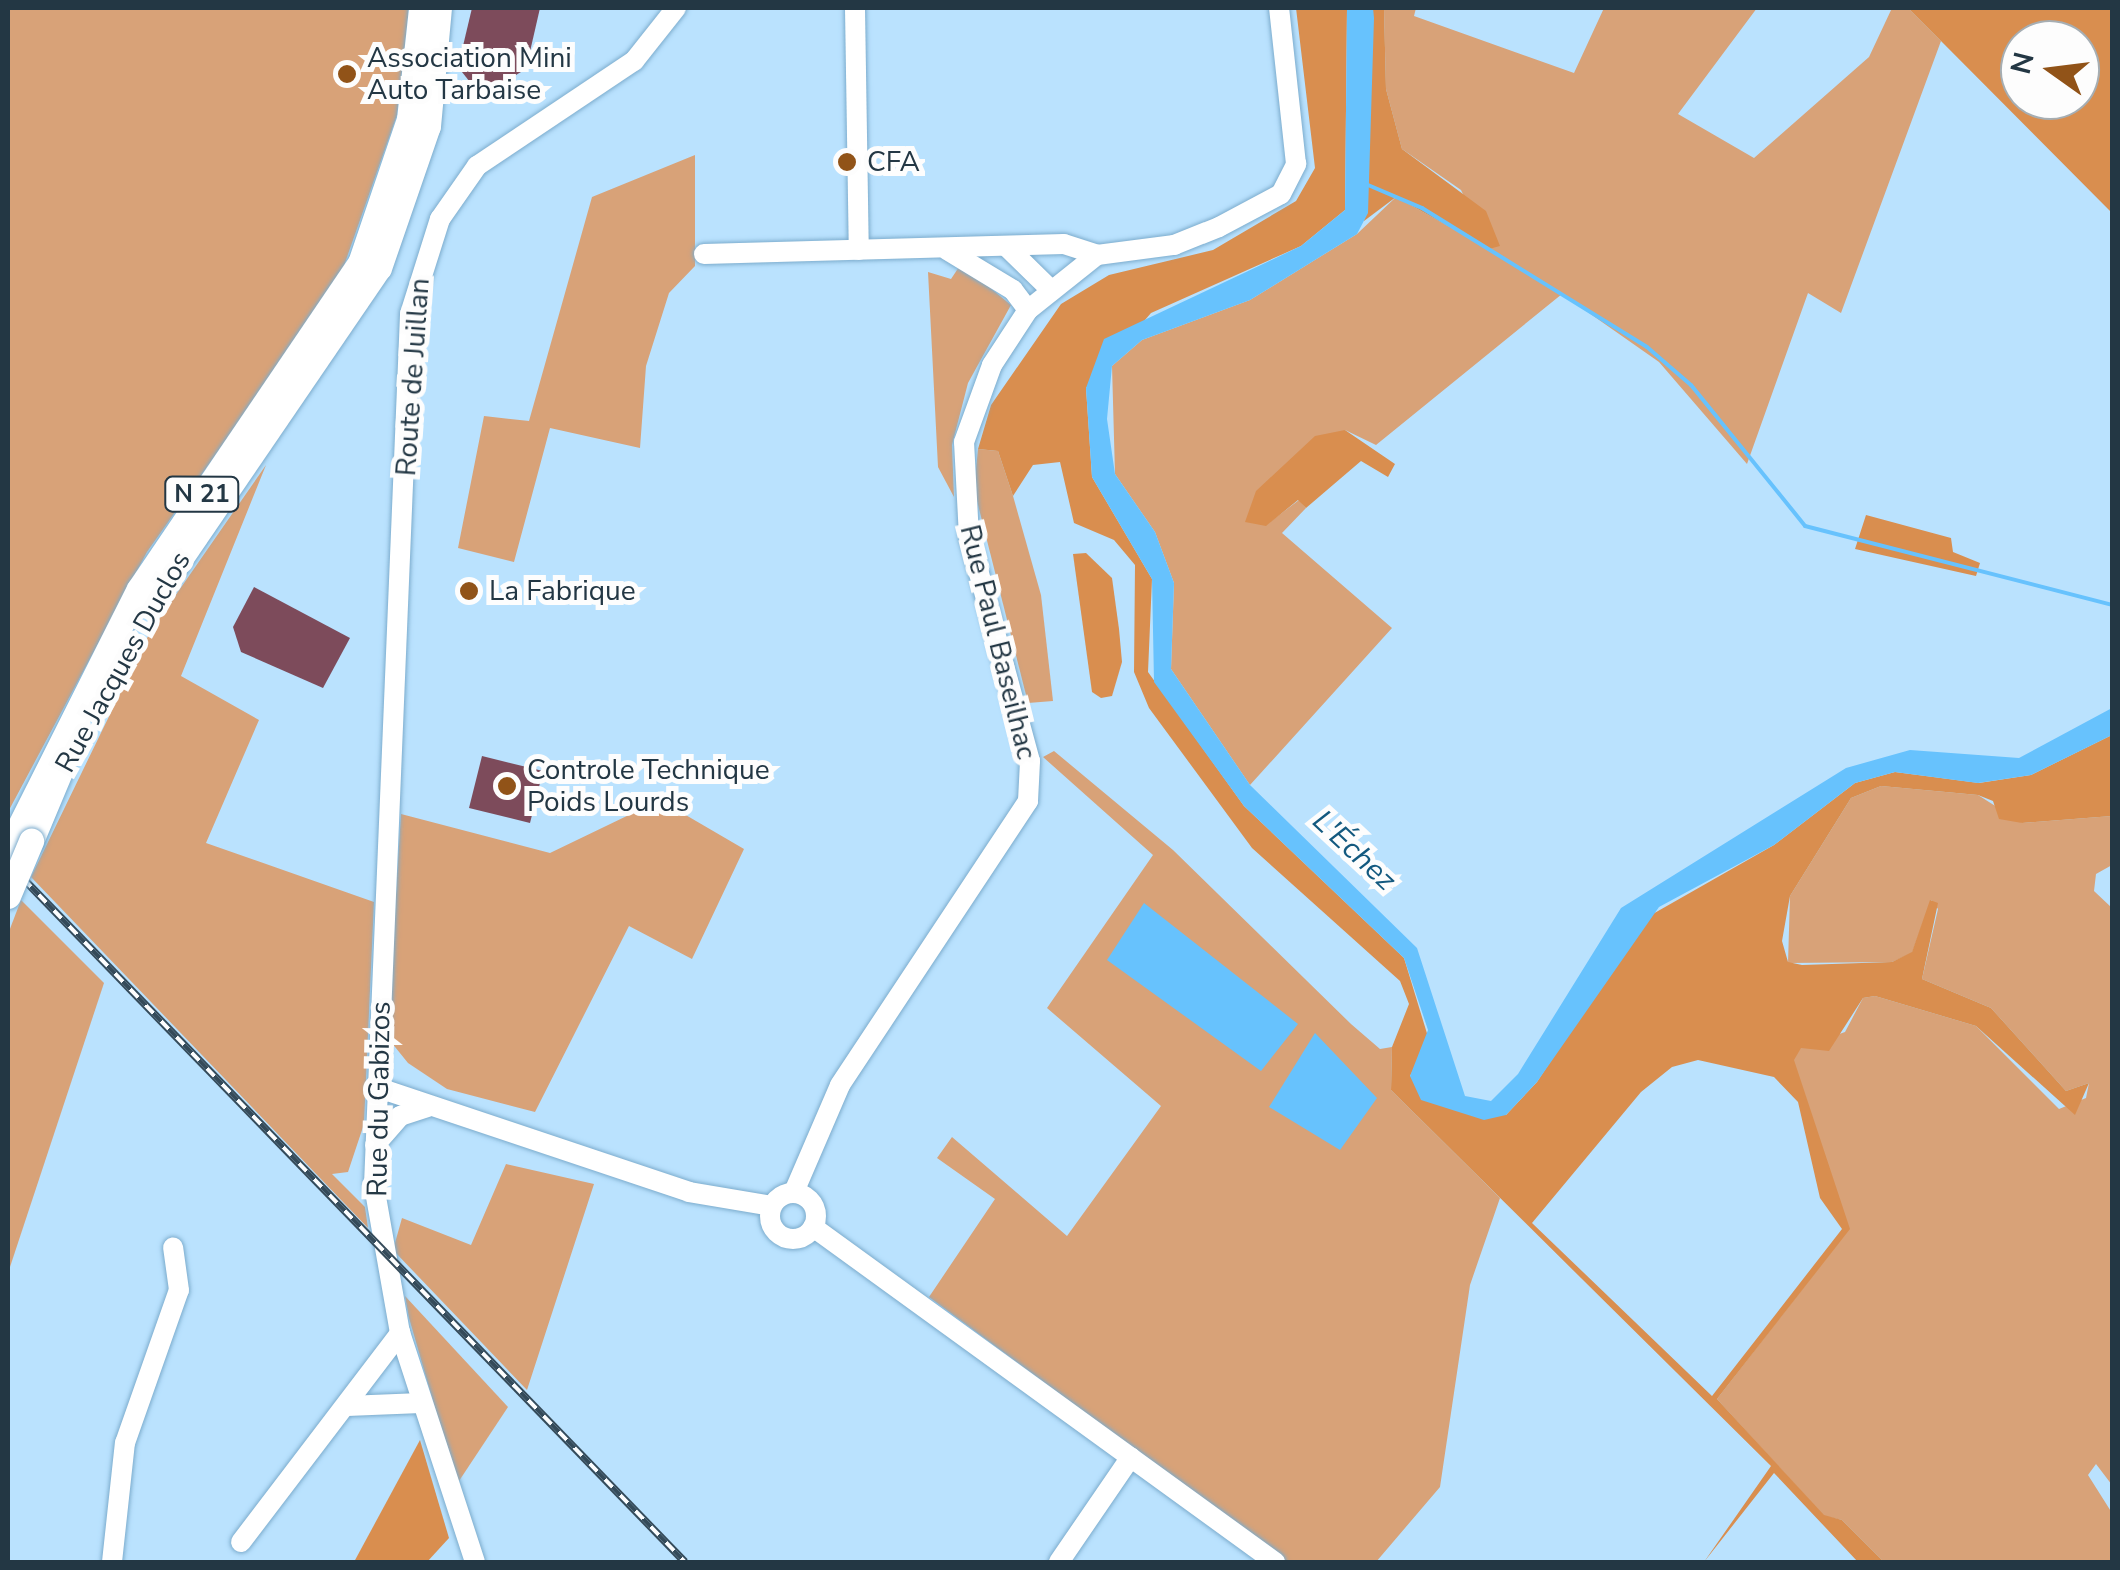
<!DOCTYPE html>
<meta charset="utf-8">
<style>
body{margin:0}
#map{position:relative;width:2120px;height:1570px;overflow:hidden;background:#bae2fe;font-family:"Nunito Sans",sans-serif}
div>[style]{position:absolute}
.green>*{inset:0;background:#d8a278}
.forest>*{inset:0;background:#d98e4f}
.water>*{inset:0;background:#67c2fd}
.stream>*{height:4px;margin:-2px;padding:0 2px;transform-origin:2px;border-radius:2px;background:#67c2fd}
.building>*{inset:0;background:#7d4b5b}
.roads{filter:drop-shadow(0 0 2px #7caccd) drop-shadow(0 0 2px #7caccd)}
.minor>*{height:20px;margin:-10px;padding:0 10px;transform-origin:10px;border-radius:10px;background:#fff}
.minor>.ring{margin:-10px;padding:0;box-sizing:content-box;background:none;border:20px solid #fff;border-radius:50%}
.major>*{height:25px;margin:-12.5px;padding:0 12.5px;transform-origin:12.5px;border-radius:12.5px;background:#fff}
.rail>*{height:8px;margin-top:-4px;transform-origin:0;background:repeating-linear-gradient(90deg,#fdfdfd 0 11px,#354b5a 0 22px);box-sizing:border-box;border-block:2px solid #354b5a}
.bridges{filter:drop-shadow(0 0 2px #7caccd) drop-shadow(0 0 2px #7caccd)}
.major-bridge>*{height:25px;margin:-12.5px;padding:0 12.5px;transform-origin:12.5px;border-radius:12.5px;background:#fff}
.dots>*{width:28px;height:28px;translate:-50% -50%;box-sizing:border-box;border:5px solid #fdfdfd;border-radius:50%}
span{translate:-50% -50%;white-space:nowrap;text-align:center;line-height:1.15;-webkit-text-stroke:10px #fdfdfd;paint-order:stroke}
.shield-label span{padding:2px 8px;background:#fdfdfd;border:2px solid;border-radius:8px;-webkit-text-stroke-width:0}
.shield-label{font-size:25px;color:#233744;font-weight:700}
.poi-label{font-size:28px;color:#233744}
.left{translate:0 -50%;text-align:left}
.street-label{font-size:28px;color:#233744}
.water-label{font-size:30px;color:#13597f;font-style:italic}
.frame{position:absolute;inset:0;border:10px solid #233744;pointer-events:none}
.north{position:absolute;left:2000px;top:20px;width:100px;height:100px;box-sizing:border-box;background:#fdfdfd;border:2px solid #a6aeb3;border-radius:50%;rotate:284deg;font-size:28px;font-weight:700;line-height:40px;text-align:center;color:#233744}
.north::after{content:'';display:block;margin:auto;width:35px;height:45px;background:#915318;clip-path:polygon(50% 0,100% 100%,50% 72%,0 100%)}
</style>
<div id="map">
<div class="green">
<div style="clip-path:polygon(8px 8px,409px 8px,397px 115px,339px 280px,147px 552px,8px 812px)"></div>
<div style="clip-path:polygon(1384px 8px,1416px 8px,1414px 16px,1574px 73px,1604px 8px,1757px 8px,1678px 114px,1754px 158px,1869px 57px,1892px 8px,1908px 8px,1941px 41px,1841px 313px,1808px 293px,1747px 464px,1659px 362px,1562px 294px,1376px 445px,1345px 430px,1266px 525px,1299px 500px,1306px 508px,1282px 533px,1392px 628px,1250px 785px,1171px 669px,1174px 583px,1155px 532px,1115px 474px,1112px 366px,1142px 340px,1250px 300px,1357px 234px,1396px 197px,1489px 249px,1461px 190px,1402px 149px,1386px 89px)"></div>
<div style="clip-path:polygon(695px 155px,695px 266px,669px 293px,646px 366px,640px 448px,550px 428px,514px 562px,458px 548px,484px 416px,529px 421px,592px 197px)"></div>
<div style="clip-path:polygon(961px 264px,1011px 305px,968px 383px,952px 445px,954px 497px,938px 467px,928px 272px,951px 279px)"></div>
<div style="clip-path:polygon(978px 449px,998px 451px,1013px 496px,1041px 595px,1053px 701px,1028px 703px,974px 489px)"></div>
<div style="clip-path:polygon(266px 465px,181px 676px,259px 720px,206px 843px,374px 902px,364px 1124px,348px 1172px,332px 1174px,365px 1207px,368px 1228px,31px 877px,150px 632px)"></div>
<div style="clip-path:polygon(1054px 751px,1173px 850px,1351px 1024px,1380px 1049px,1392px 1047px,1391px 1090px,1500px 1198px,1470px 1285px,1440px 1487px,1376px 1562px,1287px 1562px,929px 1297px,995px 1199px,937px 1158px,952px 1137px,1067px 1236px,1161px 1106px,1047px 1008px,1153px 855px,1043px 757px)"></div>
<div style="clip-path:polygon(1881px 786px,1978px 795px,2022px 823px,2112px 816px,2112px 865px,2096px 874px,2094px 891px,2112px 908px,2112px 1485px,2096px 1464px,2088px 1475px,2112px 1513px,2112px 1562px,1884px 1562px,1842px 1520px,1824px 1516px,1717px 1399px,1849px 1229px,1793px 1060px,1800px 1048px,1845px 1032px,1863px 998px,1875px 996px,1976px 1026px,2059px 1109px,2086px 1098px,2089px 1083px,2066px 1091px,1991px 1008px,1922px 979px,1938px 909px,1931px 900px,1912px 953px,1892px 962px,1788px 963px,1790px 896px,1851px 798px)"></div>
<div style="clip-path:polygon(660px 800px,744px 849px,692px 959px,629px 926px,535px 1112px,447px 1089px,408px 1063px,387px 1037px,401px 814px,550px 853px)"></div>
<div style="clip-path:polygon(21px 900px,104px 983px,8px 1273px,8px 934px)"></div>
<div style="clip-path:polygon(506px 1164px,594px 1184px,527px 1390px,393px 1250px,402px 1218px,471px 1245px)"></div>
<div style="clip-path:polygon(405px 1296px,508px 1407px,457px 1484px,409px 1318px)"></div>
</div>
<div class="forest">
<div style="clip-path:polygon(evenodd,1296px 8px,1347px 8px,1345px 210px,1301px 246px,1151px 313px,1086px 388px,1092px 477px,1152px 579px,1148px 672px,1244px 806px,1404px 958px,1429px 1040px,1410px 1076px,1506px 1115px,1537px 1082px,1644px 919px,1774px 845px,1855px 783px,1895px 772px,1979px 783px,2031px 775px,2112px 735px,2112px 816px,2022px 823px,1999px 819px,1993px 801px,1978px 795px,1881px 786px,1851px 798px,1790px 896px,1782px 941px,1788px 962px,1802px 965px,1892px 962px,1912px 952px,1930px 900px,1938px 903px,1922px 979px,1991px 1008px,2066px 1091px,2089px 1083px,2075px 1115px,1976px 1026px,1875px 996px,1863px 998px,1829px 1051px,1801px 1048px,1794px 1060px,1850px 1229px,1717px 1399px,1824px 1515px,1842px 1520px,1884px 1562px,1858px 1562px,1774px 1473px,1704px 1562px,1771px 1466px,1391px 1090px,1392px 1047px,1409px 1004px,1400px 981px,1252px 848px,1149px 708px,1134px 672px,1135px 565px,1114px 540px,1074px 523px,1060px 462px,1033px 465px,1013px 496px,998px 451px,978px 449px,991px 405px,1061px 304px,1109px 275px,1213px 250px,1296px 201px,1315px 168px,1296px 8px,1698px 1060px,1774px 1077px,1798px 1102px,1820px 1198px,1842px 1229px,1712px 1396px,1532px 1223px,1641px 1092px,1672px 1067px,1698px 1060px)"></div>
<div style="clip-path:polygon(1373px 8px,1384px 8px,1386px 89px,1402px 149px,1486px 211px,1500px 246px,1489px 249px,1396px 197px,1364px 221px)"></div>
<div style="clip-path:polygon(evenodd,1908px 8px,2112px 8px,2112px 213px,1941px 41px,1908px 8px,2080px 40px,2080px 100px,2020px 100px,2020px 40px,2080px 40px)"></div>
<div style="clip-path:polygon(1345px 430px,1395px 464px,1388px 477px,1361px 461px,1306px 508px,1298px 500px,1266px 526px,1245px 522px,1256px 491px,1315px 436px)"></div>
<div style="clip-path:polygon(1866px 515px,1951px 538px,1953px 552px,1980px 563px,1976px 576px,1855px 549px)"></div>
<div style="clip-path:polygon(1086px 553px,1112px 578px,1119px 629px,1122px 662px,1112px 696px,1101px 698px,1092px 692px,1073px 554px)"></div>
<div style="clip-path:polygon(420px 1440px,449px 1538px,427px 1562px,354px 1562px)"></div>
</div>
<div class="water">
<div style="clip-path:polygon(1347px 8px,1373px 8px,1374px 18px,1368px 213px,1357px 234px,1250px 300px,1142px 340px,1112px 366px,1107px 419px,1115px 474px,1155px 532px,1174px 583px,1171px 669px,1250px 785px,1417px 948px,1465px 1096px,1491px 1101px,1518px 1074px,1621px 908px,1846px 768px,1910px 750px,2019px 758px,2112px 708px,2112px 735px,2031px 775px,1978px 783px,1895px 772px,1855px 783px,1774px 845px,1659px 907px,1537px 1082px,1506px 1115px,1484px 1120px,1421px 1100px,1410px 1076px,1428px 1030px,1404px 958px,1244px 806px,1154px 682px,1152px 579px,1092px 477px,1086px 388px,1104px 339px,1301px 246px,1345px 210px)"></div>
<div style="clip-path:polygon(1144px 903px,1298px 1024px,1261px 1071px,1107px 960px)"></div>
<div style="clip-path:polygon(1315px 1033px,1377px 1098px,1340px 1150px,1269px 1107px)"></div>
</div>
<div class="stream">
<div style="left:1368px;top:185px;width:59px;rotate:23.1deg"></div>
<div style="left:1422px;top:208px;width:264px;rotate:31.7deg"></div>
<div style="left:1647px;top:347px;width:58px;rotate:40.8deg"></div>
<div style="left:1691px;top:385px;width:181px;rotate:51deg"></div>
<div style="left:1805px;top:526px;width:317px;rotate:14.4deg"></div>
</div>
<div class="building">
<div style="clip-path:polygon(472px 8px,540px 8px,526px 69px,481px 96px,458px 67px)"></div>
<div style="clip-path:polygon(254px 587px,350px 638px,323px 688px,241px 652px,233px 627px)"></div>
<div style="clip-path:polygon(482px 756px,543px 771px,530px 823px,469px 808px)"></div>
</div>
<div class="roads">
<div class="minor">
<div style="left:855px;top:8px;width:242px;rotate:89.1deg"></div>
<div style="left:1006px;top:246px;width:62px;rotate:44.3deg"></div>
<div style="left:947px;top:250px;width:77px;rotate:31.2deg"></div>
<div style="left:1013px;top:290px;width:25px;rotate:53deg"></div>
<div style="left:704px;top:254px;width:360px;rotate:-1.6deg"></div>
<div style="left:1064px;top:244px;width:35px;rotate:18deg"></div>
<div style="left:1097px;top:255px;width:78px;rotate:-7.4deg"></div>
<div style="left:1174px;top:245px;width:48px;rotate:-21.8deg"></div>
<div style="left:1219px;top:227px;width:70px;rotate:-28deg"></div>
<div style="left:1281px;top:194px;width:34px;rotate:-63deg"></div>
<div style="left:1296px;top:164px;width:157px;rotate:-96.2deg"></div>
<div style="left:376px;top:1087px;width:330px;rotate:18.5deg"></div>
<div style="left:689px;top:1192px;width:84px;rotate:9.6deg"></div>
<div style="left:375px;top:1145px;width:38px;rotate:-49deg"></div>
<div style="left:400px;top:1116px;width:29px;rotate:-18deg"></div>
<div style="left:794px;top:1192px;width:116px;rotate:-66.7deg"></div>
<div style="left:840px;top:1085px;width:341px;rotate:-56.5deg"></div>
<div style="left:1028px;top:801px;width:40px;rotate:-87.1deg"></div>
<div style="left:1030px;top:761px;width:232px;rotate:-105.2deg"></div>
<div style="left:969px;top:537px;width:95px;rotate:-93deg"></div>
<div style="left:964px;top:442px;width:82px;rotate:-70deg"></div>
<div style="left:992px;top:365px;width:66px;rotate:-56.8deg"></div>
<div style="left:1028px;top:310px;width:88px;rotate:-38.6deg"></div>
<div class="ring" style="left:770px;top:1193px;width:26px;height:26px"></div>
<div style="left:813px;top:1227px;width:571px;rotate:35.95deg"></div>
<div style="left:347px;top:1406px;width:74px;rotate:-2.3deg"></div>
<div style="left:241px;top:1542px;width:263px;rotate:-52.7deg"></div>
<div style="left:112px;top:1562px;width:120px;rotate:-83.8deg"></div>
<div style="left:125px;top:1443px;width:162px;rotate:-70.6deg"></div>
<div style="left:179px;top:1290px;width:43px;rotate:-97.9deg"></div>
<div style="left:475px;top:1562px;width:241px;rotate:-108.1deg"></div>
<div style="left:400px;top:1333px;width:150px;rotate:-100deg"></div>
<div style="left:374px;top:1185px;width:872px;rotate:-87.63deg"></div>
<div style="left:410px;top:314px;width:100px;rotate:-72.5deg"></div>
<div style="left:440px;top:219px;width:65px;rotate:-55.1deg"></div>
<div style="left:477px;top:166px;width:189px;rotate:-33.8deg"></div>
<div style="left:634px;top:61px;width:68px;rotate:-51.6deg"></div>
<div style="left:1059px;top:1562px;width:127px;rotate:-55.6deg"></div>
</div>
<div class="major">
<div style="left:161px;top:587px;width:386px;rotate:-55.7deg"></div>
<div style="left:379px;top:268px;width:150px;rotate:-71deg"></div>
<div style="left:428px;top:126px;width:119px;rotate:-84.7deg"></div>
<div style="left:31px;top:841px;width:80px;rotate:-67.3deg"></div>
<div style="left:8px;top:849px;width:291px;rotate:-63.3deg"></div>
<div style="left:139px;top:589px;width:394px;rotate:-55.9deg"></div>
<div style="left:360px;top:263px;width:152px;rotate:-71.2deg"></div>
<div style="left:409px;top:119px;width:112px;rotate:-83.8deg"></div>
</div>
</div>
<div class="rail">
<div style="left:8px;top:863px;width:973px;rotate:45.92deg"></div>
</div>
<div class="bridges">
<div class="major-bridge">
<div style="left:8px;top:896px;width:60px;rotate:-67.3deg"></div>
</div>
</div>
<div class="dots">
<div style="left:347px;top:74px;background:#915318"></div>
<div style="left:847px;top:162px;background:#915318"></div>
<div style="left:469px;top:591px;background:#915318"></div>
<div style="left:507px;top:786px;background:#915318"></div>
</div>
<div class="shield-label">
<span style="left:202px;top:494px">N 21</span>
</div>
<div class="poi-label">
<span class="left" style="left:367px;top:74px">Association Mini<br>Auto Tarbaise</span>
<span class="left" style="left:867px;top:162px">CFA</span>
<span class="left" style="left:489px;top:591px">La Fabrique</span>
<span class="left" style="left:527px;top:786px">Controle Technique<br>Poids Lourds</span>
</div>
<div class="street-label">
<span style="left:413px;top:377px;rotate:-86deg">Route de Juillan</span>
<span style="left:998px;top:642px;rotate:76deg">Rue Paul Baseilhac</span>
<span style="left:123px;top:662px;rotate:-61deg">Rue Jacques Duclos</span>
<span style="left:379px;top:1099px;rotate:-89deg">Rue du Gabizos</span>
</div>
<div class="water-label">
<span style="left:1354px;top:851px;rotate:43deg">L'Échez</span>
</div>
<div class="frame"></div>
<div class="north">N</div>
</div>
